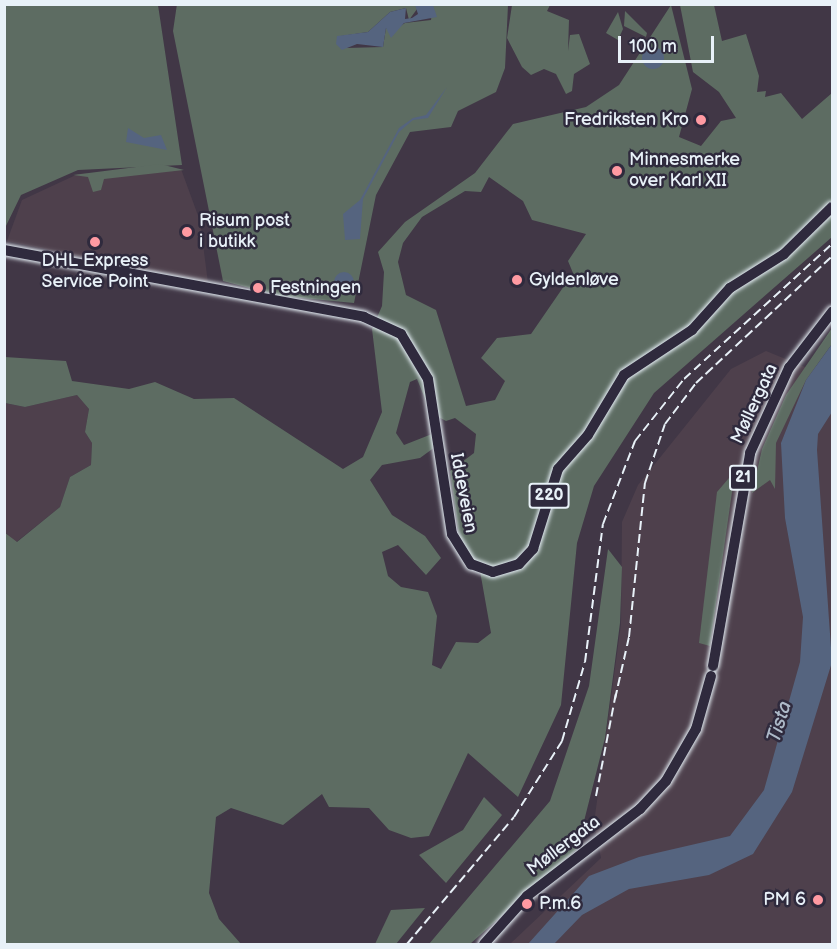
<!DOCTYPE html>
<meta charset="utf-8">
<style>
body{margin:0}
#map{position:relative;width:837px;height:949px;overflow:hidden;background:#413746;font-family:"Balsamiq Sans",sans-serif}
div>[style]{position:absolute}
.built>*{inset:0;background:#4e404c}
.green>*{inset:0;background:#5d6c62}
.water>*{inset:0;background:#55647f}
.round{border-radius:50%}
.roads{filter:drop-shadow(0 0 2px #e8f1f8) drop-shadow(0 0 2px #e8f1f8)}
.primary>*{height:10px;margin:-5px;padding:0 5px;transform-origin:5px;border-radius:5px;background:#2f2a3d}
.rail>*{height:2px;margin-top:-1px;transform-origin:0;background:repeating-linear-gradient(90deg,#e8f1f8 0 9px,transparent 0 13.5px)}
.dots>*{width:16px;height:16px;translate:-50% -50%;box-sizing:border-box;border:3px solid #2f2a3d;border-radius:50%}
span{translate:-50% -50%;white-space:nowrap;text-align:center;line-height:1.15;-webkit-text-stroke:5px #2f2a3d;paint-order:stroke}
.shield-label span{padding:2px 4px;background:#2f2a3d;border:2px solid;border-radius:4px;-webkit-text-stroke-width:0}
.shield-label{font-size:16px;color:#e8f1f8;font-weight:700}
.poi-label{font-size:18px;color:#e8f1f8}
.right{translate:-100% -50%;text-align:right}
.left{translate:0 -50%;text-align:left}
.street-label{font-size:18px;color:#e8f1f8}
.water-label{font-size:20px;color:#adb9c8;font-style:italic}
.frame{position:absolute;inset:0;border:6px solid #e8f1f8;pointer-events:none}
.scale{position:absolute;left:618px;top:36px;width:96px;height:27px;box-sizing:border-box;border:3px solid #e8f1f8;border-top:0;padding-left:8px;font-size:18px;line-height:21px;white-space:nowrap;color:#e8f1f8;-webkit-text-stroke:4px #2f2a3d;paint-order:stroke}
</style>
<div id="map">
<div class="built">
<div style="clip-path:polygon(181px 169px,200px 221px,208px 283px,7px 241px,22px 200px,78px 174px)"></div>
<div style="clip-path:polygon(766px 351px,805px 367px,832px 364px,832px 944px,510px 944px,601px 858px,594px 823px,621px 624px,622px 522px,638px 485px,731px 369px)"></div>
<div style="clip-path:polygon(77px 395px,89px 409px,85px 432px,92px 443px,91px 465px,70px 477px,60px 507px,15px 543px,5px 532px,4px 403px,25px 407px)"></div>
</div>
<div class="green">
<div style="clip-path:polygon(177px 4px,420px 5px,409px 20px,406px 8px,390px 12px,368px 32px,341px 36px,346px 48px,383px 47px,386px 28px,391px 32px,405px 23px,431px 20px,433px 5px,508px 5px,505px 68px,496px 92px,458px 111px,451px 127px,410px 132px,376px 195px,354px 303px,280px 296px,223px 281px,173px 31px)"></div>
<div style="clip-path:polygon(5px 5px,158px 5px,182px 165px,78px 170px,21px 195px,5px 228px)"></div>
<div style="clip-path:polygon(512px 5px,550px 5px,547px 11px,569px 20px,568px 51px,570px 35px,579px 34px,590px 64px,574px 74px,572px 91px,566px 94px,556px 74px,544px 69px,531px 75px,522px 67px,507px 38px)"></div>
<div style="clip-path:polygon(evenodd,671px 5px,692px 89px,679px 137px,701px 146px,721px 121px,736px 118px,719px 92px,693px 72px,680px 5px,714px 5px,722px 41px,746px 34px,759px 76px,757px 92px,766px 91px,765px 97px,781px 93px,802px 119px,832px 93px,832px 237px,654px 393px,594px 486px,577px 543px,561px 705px,518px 797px,468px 753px,429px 836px,411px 838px,389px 830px,369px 808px,329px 807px,322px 794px,283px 825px,231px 808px,216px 817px,209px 893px,219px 919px,241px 944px,5px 944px,4px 532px,17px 542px,60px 507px,70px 477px,91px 465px,92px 443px,85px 432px,89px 409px,77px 395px,25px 407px,5px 403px,5px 357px,66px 361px,72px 381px,129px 389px,155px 382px,194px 399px,234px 398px,343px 469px,363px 457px,382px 412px,372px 329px,382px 306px,384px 272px,378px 252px,405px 222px,475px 173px,513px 124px,586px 107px,619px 85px,671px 5px,489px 177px,523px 201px,532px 220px,586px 234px,568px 261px,573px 273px,531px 334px,497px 338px,481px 358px,505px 381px,495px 400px,466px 406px,436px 310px,406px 295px,398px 262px,403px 243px,422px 217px,465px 191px,481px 192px,489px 177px,671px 5px,417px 379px,431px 413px,446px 421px,455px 418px,476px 434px,474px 453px,450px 471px,459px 537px,480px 571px,491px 633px,478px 643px,456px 642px,441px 669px,432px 665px,437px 616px,428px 592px,401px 587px,388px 576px,382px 552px,398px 545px,426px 575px,441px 558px,425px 536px,392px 515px,370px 480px,382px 465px,420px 458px,435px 447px,432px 434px,404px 445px,396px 433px,410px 382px,417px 379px)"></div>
<div style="clip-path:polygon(625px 11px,647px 33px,646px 37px,624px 26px)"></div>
<div style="clip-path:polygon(618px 12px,623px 29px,618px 40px,606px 33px)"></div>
<div style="clip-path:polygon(160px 164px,184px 170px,104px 179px,101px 190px,93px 192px,88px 177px,73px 175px)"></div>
<div style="clip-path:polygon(832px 328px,832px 344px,806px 380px,776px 443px,775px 489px,770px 480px,752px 493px,762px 449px,786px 395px)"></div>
<div style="clip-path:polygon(735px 471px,710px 646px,699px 643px,717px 492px)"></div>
<div style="clip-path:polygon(608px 549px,622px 567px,620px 623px,605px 738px,577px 849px,470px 944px,429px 944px,550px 801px,589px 686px)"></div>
<div style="clip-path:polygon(484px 797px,502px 815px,446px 883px,419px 855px,463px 830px)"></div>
<div style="clip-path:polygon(425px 908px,396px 944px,375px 944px,391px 910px)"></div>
</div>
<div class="water">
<div style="clip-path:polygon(415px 5px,433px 5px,437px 17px,404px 23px,391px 38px,386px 28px,383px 47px,357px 44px,342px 50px,336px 44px,337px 36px,368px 32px,390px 12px,406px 8px,405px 19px,412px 18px,418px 14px)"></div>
<div class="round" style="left:642px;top:47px;width:22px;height:22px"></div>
<div style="clip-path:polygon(447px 87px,428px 118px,413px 120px,399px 132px,363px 199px,360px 239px,345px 240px,343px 214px,360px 200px,399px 128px,413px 118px,426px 115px)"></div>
<div style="clip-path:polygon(128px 128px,144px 138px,161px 135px,167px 150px,126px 142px)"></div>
<div class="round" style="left:334px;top:272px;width:20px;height:20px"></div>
<div style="clip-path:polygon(832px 344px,832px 412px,818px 434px,817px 450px,832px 662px,792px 792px,753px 854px,709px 875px,629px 889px,582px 915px,554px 944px,528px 944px,589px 876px,639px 857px,730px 836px,764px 790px,800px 662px,803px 617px,785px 518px,781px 443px,806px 380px)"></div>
</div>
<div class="roads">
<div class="primary">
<div style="left:4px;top:250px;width:366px;rotate:10.5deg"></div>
<div style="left:364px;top:317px;width:41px;rotate:24.7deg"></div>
<div style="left:401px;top:334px;width:52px;rotate:59deg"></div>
<div style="left:428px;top:379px;width:157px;rotate:81.2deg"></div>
<div style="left:452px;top:534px;width:36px;rotate:58deg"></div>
<div style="left:471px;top:564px;width:23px;rotate:20deg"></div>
<div style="left:493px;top:572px;width:27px;rotate:-17deg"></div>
<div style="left:519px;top:564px;width:21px;rotate:-47deg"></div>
<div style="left:533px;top:549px;width:84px;rotate:-72.6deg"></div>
<div style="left:558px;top:469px;width:45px;rotate:-48.6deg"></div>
<div style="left:588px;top:435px;width:70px;rotate:-59deg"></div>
<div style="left:624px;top:375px;width:82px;rotate:-33.5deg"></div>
<div style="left:692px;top:330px;width:57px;rotate:-47.9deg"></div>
<div style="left:730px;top:288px;width:64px;rotate:-32.2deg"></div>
<div style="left:784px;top:254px;width:67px;rotate:-44.4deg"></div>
<div style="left:713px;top:666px;width:216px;rotate:-80.1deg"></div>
<div style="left:750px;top:453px;width:94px;rotate:-65.4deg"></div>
<div style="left:789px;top:368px;width:71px;rotate:-52.5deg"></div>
<div style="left:484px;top:944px;width:64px;rotate:-48.1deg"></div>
<div style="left:527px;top:896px;width:143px;rotate:-37.6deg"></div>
<div style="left:640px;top:809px;width:38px;rotate:-47deg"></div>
<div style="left:666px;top:781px;width:60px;rotate:-60deg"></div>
<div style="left:696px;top:729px;width:55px;rotate:-74.2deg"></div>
</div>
</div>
<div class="rail">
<div style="left:615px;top:699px;width:64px;rotate:-77.3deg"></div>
<div style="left:629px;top:637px;width:155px;rotate:-84.1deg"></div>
<div style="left:645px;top:483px;width:62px;rotate:-71.3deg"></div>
<div style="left:665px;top:424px;width:51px;rotate:-52.9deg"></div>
<div style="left:696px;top:383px;width:186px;rotate:-43deg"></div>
<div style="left:596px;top:796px;width:105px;rotate:-79deg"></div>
<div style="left:407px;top:944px;width:166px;rotate:-49.9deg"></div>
<div style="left:514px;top:817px;width:90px;rotate:-57.7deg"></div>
<div style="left:562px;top:741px;width:82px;rotate:-73.8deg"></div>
<div style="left:585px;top:662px;width:139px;rotate:-82.6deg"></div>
<div style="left:603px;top:524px;width:89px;rotate:-68.9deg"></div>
<div style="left:635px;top:441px;width:79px;rotate:-51.7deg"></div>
<div style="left:684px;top:379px;width:200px;rotate:-42.4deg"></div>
</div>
<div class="dots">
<div style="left:701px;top:120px;background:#ff9aa2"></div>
<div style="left:617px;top:171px;background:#ff9aa2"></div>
<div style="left:187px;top:232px;background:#ff9aa2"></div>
<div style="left:95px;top:242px;background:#ff9aa2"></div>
<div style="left:517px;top:280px;background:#ff9aa2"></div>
<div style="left:258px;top:288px;background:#ff9aa2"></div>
<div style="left:818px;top:900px;background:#ff9aa2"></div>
<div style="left:527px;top:904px;background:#ff9aa2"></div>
</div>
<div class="shield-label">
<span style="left:743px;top:478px">21</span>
<span style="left:549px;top:496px">220</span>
</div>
<div class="poi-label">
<span class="right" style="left:689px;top:120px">Fredriksten Kro</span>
<span class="left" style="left:629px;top:171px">Minnesmerke<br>over Karl XII</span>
<span class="left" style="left:199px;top:232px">Risum post<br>i butikk</span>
<span style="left:95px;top:272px">DHL Express<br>Service Point</span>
<span class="left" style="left:529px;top:280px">Gyldenløve</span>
<span class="left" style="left:270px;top:288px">Festningen</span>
<span class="right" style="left:806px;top:900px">PM 6</span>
<span class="left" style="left:539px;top:904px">P.m.6</span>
</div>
<div class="street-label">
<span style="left:755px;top:404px;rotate:-65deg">Møllergata</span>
<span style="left:463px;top:493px;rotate:79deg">Iddeveien</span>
<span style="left:564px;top:846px;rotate:-37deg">Møllergata</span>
</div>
<div class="water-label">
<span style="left:780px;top:722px;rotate:-73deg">Tista</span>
</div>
<div class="frame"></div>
<div class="scale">100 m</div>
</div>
